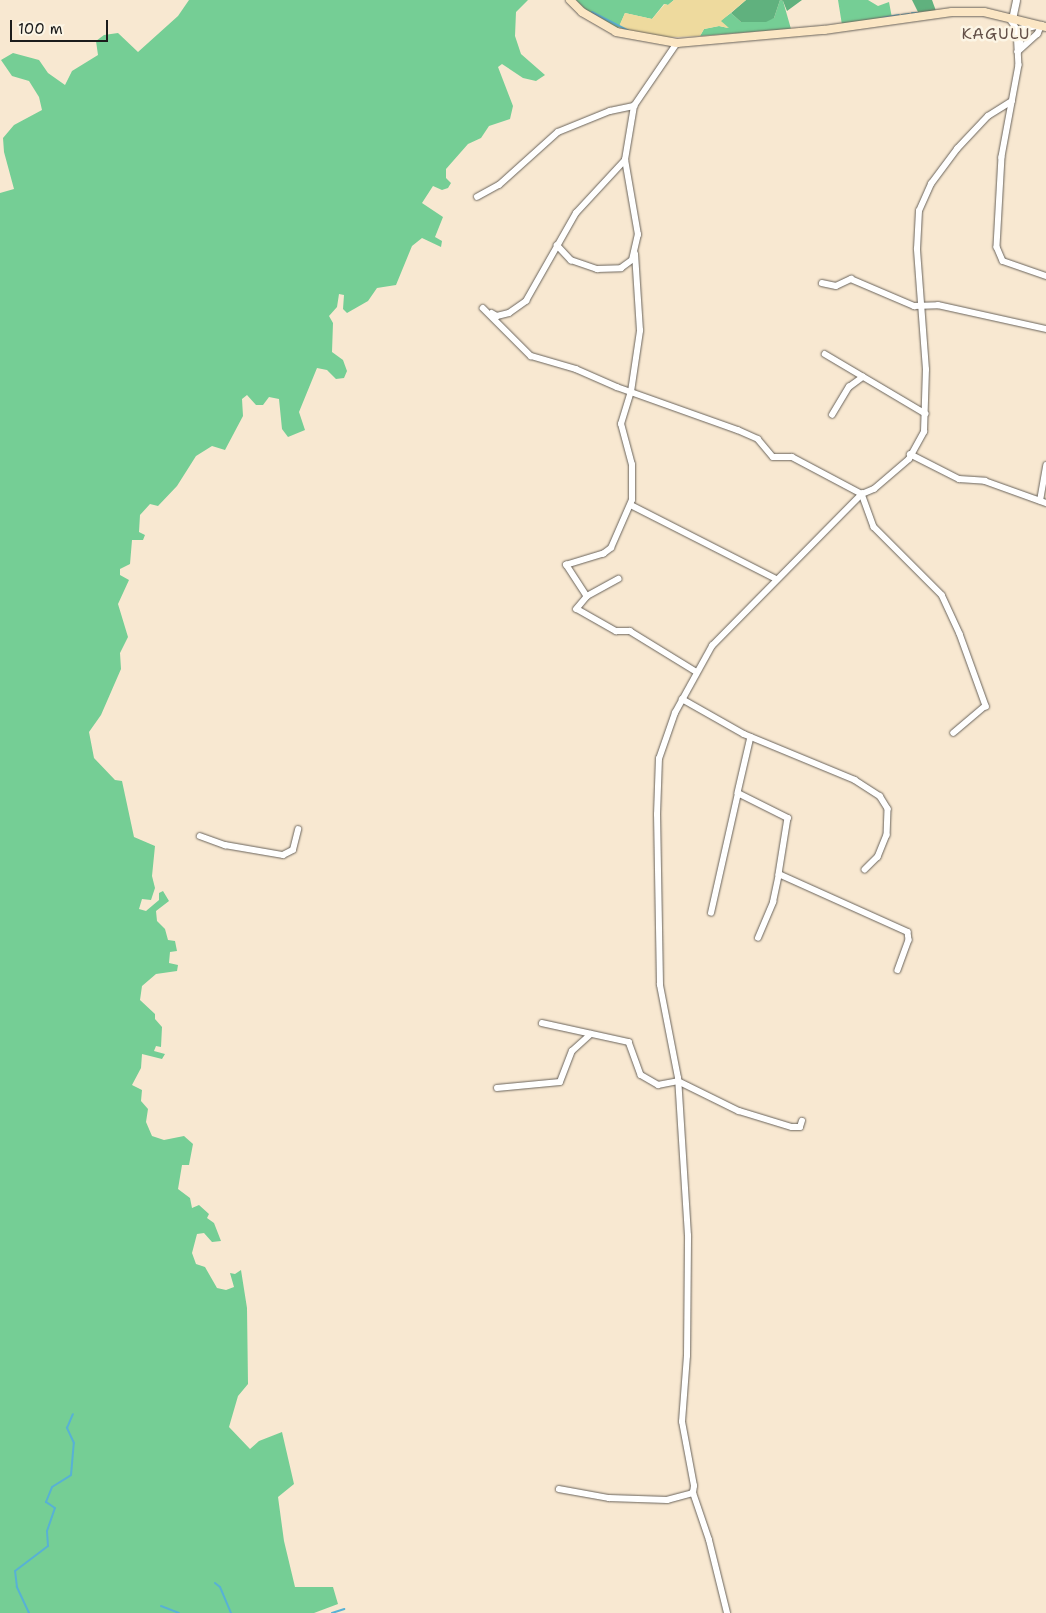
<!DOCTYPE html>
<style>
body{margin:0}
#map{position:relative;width:1046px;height:1613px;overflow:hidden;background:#f8e8d1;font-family:"Shantell Sans",sans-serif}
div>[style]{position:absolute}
.green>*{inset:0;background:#75ce95}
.forest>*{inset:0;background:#60b17e}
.sand>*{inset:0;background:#eeda9e}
.stream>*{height:2px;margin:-1px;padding:0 1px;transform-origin:1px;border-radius:1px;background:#58b1d5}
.roads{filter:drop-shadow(0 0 1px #69635b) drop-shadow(0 0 1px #69635b)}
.minor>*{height:5.5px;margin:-2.75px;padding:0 2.75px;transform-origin:2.75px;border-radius:2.75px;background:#fff}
.tertiary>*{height:7px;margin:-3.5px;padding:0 3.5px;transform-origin:3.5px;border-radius:3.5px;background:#fff}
.secondary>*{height:8px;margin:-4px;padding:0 4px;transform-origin:4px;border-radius:4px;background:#fbe6c4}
span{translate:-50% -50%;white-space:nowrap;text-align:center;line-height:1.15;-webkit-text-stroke:5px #fcf5e5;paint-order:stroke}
.quarter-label{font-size:16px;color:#635048;letter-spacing:1px}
.scale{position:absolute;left:10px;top:20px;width:98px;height:22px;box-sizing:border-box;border:2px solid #1c1c1c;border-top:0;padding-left:6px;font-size:15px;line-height:18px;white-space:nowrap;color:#1c1c1c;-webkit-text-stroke:4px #fcf5e5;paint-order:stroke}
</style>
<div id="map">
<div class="green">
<div style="clip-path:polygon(189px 0,528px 0,516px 12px,515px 36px,521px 54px,545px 75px,536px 81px,523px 78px,502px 64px,498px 67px,513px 106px,510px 119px,489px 126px,481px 138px,468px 144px,446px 169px,446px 178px,451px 183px,448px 188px,442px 190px,433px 186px,422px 203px,443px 217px,435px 237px,442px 241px,441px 247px,422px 238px,412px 246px,396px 285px,377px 288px,368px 301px,347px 313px,343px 309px,344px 295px,339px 294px,337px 307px,329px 316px,333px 323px,332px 352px,343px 360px,347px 371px,344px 378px,336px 379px,327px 370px,317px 368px,299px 412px,305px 430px,288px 437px,282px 429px,279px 399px,269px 397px,263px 405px,256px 405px,247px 395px,242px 399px,243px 416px,225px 450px,212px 446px,196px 456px,177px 486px,158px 506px,150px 504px,140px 515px,139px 532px,145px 535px,143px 540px,132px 540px,130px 564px,120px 569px,120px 575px,129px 580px,118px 604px,128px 637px,120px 653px,121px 669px,101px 715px,89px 732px,94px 758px,115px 780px,122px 781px,134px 837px,155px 846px,152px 876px,155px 888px,151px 900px,142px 899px,139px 909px,146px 911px,159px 900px,159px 893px,163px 891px,169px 901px,156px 911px,157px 921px,165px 929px,168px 940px,175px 941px,177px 951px,170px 952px,169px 963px,178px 965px,177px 971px,156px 974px,142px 986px,140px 1000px,155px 1014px,155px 1019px,162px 1027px,161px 1047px,156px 1046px,154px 1051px,165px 1054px,162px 1059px,142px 1054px,141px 1068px,132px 1085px,142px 1090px,141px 1101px,148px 1109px,146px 1122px,152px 1136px,164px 1140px,184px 1136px,193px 1144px,189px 1165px,182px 1165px,178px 1189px,190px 1198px,192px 1208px,199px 1205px,209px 1214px,207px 1218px,214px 1223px,221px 1241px,212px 1242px,204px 1233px,197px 1234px,192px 1253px,196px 1264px,205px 1267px,217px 1288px,226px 1290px,234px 1287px,230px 1273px,235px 1274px,241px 1270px,247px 1308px,248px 1384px,238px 1396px,229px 1427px,250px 1449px,259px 1441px,282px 1432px,294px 1484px,278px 1497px,284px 1541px,295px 1587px,333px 1587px,338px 1604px,314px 1613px,0 1613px,0 193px,14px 189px,4px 152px,3px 138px,14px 125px,42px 110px,39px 97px,29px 81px,12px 76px,1px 60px,13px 53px,39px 60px,48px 73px,65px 85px,72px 71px,98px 55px,96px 41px,104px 35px,118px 33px,138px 52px,178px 16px)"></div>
<div style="clip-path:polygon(576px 0,674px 0,668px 5px,664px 4px,652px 19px,625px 13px,618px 29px,587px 11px)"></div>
<div style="clip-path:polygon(780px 0,783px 1px,791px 29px,700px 36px,704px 29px,719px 26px,728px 28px,720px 21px,731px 13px,741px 22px,774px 18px)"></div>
<div style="clip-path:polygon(838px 0,868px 0,878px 6px,889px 2px,892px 18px,842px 25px)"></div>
</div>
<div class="forest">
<div style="clip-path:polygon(746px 0,802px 0,787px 11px,783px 1px,780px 0,774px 18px,766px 22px,741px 22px,731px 13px)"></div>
<div style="clip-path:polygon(912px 0,932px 0,936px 11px,918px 12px)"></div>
</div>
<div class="sand">
<div style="clip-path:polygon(674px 0,746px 0,721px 21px,729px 28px,719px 26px,704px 29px,700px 36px,653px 38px,618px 29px,625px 13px,652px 19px,665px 4px,668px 5px)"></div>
</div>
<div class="stream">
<div style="left:592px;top:12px;width:42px;rotate:27.2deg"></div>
<div style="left:912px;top:13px;width:6px"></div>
<div style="left:902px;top:15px;width:7px;rotate:-8deg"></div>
<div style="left:882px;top:18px;width:17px;rotate:-10deg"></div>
<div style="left:215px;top:1583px;width:6px;rotate:39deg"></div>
<div style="left:220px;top:1587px;width:28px;rotate:67deg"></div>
<div style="left:161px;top:1606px;width:19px;rotate:21deg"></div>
<div style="left:29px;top:1613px;width:29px;rotate:-115deg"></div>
<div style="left:17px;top:1587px;width:16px;rotate:-97deg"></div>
<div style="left:15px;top:1571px;width:41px;rotate:-37.1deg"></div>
<div style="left:48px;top:1546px;width:15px;rotate:-94deg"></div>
<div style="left:47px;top:1531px;width:24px;rotate:-71deg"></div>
<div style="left:55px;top:1508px;width:11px;rotate:-146deg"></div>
<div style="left:46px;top:1502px;width:16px;rotate:-68deg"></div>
<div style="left:52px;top:1487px;width:22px;rotate:-32deg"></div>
<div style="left:71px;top:1475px;width:32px;rotate:-85deg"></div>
<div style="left:74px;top:1443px;width:17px;rotate:-115deg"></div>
<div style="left:67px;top:1428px;width:15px;rotate:-67deg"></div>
<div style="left:332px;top:1613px;width:13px;rotate:-18deg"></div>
</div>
<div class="roads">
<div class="minor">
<div style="left:1010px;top:19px;width:12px;rotate:55deg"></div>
<div style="left:1017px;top:29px;width:36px;rotate:87deg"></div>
<div style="left:1019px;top:65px;width:94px;rotate:100.5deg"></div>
<div style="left:1002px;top:157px;width:90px;rotate:93.2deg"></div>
<div style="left:997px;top:247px;width:15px;rotate:67deg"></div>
<div style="left:1003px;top:261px;width:46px;rotate:19.2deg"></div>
<div style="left:1042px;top:25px;width:10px;rotate:114deg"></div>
<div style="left:1038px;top:34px;width:27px;rotate:138deg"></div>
<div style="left:1018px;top:52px;width:24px;rotate:-78deg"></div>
<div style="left:1023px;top:29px;width:19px;rotate:-12deg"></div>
<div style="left:477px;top:197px;width:25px;rotate:-29deg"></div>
<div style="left:499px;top:185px;width:79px;rotate:-41.9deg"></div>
<div style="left:558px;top:132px;width:56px;rotate:-22deg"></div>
<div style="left:610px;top:111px;width:25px;rotate:-12deg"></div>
<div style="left:557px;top:245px;width:21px;rotate:47deg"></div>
<div style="left:571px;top:260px;width:28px;rotate:19deg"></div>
<div style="left:597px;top:269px;width:24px;rotate:-2deg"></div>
<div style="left:621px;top:268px;width:14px;rotate:-36deg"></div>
<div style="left:632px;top:260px;width:26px;rotate:-77deg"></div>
<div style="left:638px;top:235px;width:76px;rotate:-99.8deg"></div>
<div style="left:822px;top:283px;width:14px;rotate:12deg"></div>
<div style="left:836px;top:286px;width:17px;rotate:-25deg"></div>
<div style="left:851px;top:279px;width:69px;rotate:23.2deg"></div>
<div style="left:914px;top:306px;width:24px;rotate:-2deg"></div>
<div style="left:938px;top:305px;width:111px;rotate:12.5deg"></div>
<div style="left:483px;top:308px;width:68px;rotate:45deg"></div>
<div style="left:531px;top:356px;width:47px;rotate:16.1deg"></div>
<div style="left:576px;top:369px;width:45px;rotate:23.7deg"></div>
<div style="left:617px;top:387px;width:128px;rotate:19.6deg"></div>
<div style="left:738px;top:430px;width:22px;rotate:24deg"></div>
<div style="left:758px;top:439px;width:23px;rotate:50deg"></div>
<div style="left:773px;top:457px;width:19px"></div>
<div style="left:792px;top:457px;width:79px;rotate:27.9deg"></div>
<div style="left:862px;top:494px;width:35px;rotate:70deg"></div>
<div style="left:874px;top:527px;width:96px;rotate:45deg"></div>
<div style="left:942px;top:595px;width:43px;rotate:65.2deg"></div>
<div style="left:960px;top:634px;width:77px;rotate:70.1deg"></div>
<div style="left:986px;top:706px;width:42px;rotate:139.8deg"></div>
<div style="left:492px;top:313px;width:6px;rotate:31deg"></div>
<div style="left:497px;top:316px;width:12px;rotate:-14deg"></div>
<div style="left:509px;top:313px;width:21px;rotate:-35deg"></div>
<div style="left:526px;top:301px;width:101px;rotate:-60.4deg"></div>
<div style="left:576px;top:213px;width:72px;rotate:-47.2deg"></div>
<div style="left:625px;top:160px;width:55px;rotate:-80.5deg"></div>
<div style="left:634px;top:106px;width:76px;rotate:-55.7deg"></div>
<div style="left:825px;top:354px;width:117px;rotate:30.7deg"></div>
<div style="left:832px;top:415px;width:33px;rotate:-59deg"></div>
<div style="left:849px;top:387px;width:17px;rotate:-36deg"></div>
<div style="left:910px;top:454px;width:55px;rotate:27deg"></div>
<div style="left:959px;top:479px;width:26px;rotate:4deg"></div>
<div style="left:985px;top:481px;width:65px;rotate:19.8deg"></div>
<div style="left:1040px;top:501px;width:36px;rotate:-80deg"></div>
<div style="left:631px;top:505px;width:163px;rotate:27deg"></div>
<div style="left:619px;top:579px;width:37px;rotate:151deg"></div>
<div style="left:587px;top:597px;width:16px;rotate:130deg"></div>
<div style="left:577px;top:609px;width:45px;rotate:29.4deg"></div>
<div style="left:616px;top:631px;width:14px"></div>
<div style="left:630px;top:631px;width:76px;rotate:31.6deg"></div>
<div style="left:587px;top:597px;width:38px;rotate:-123deg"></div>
<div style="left:566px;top:565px;width:39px;rotate:-17deg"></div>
<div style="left:603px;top:554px;width:10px;rotate:-37deg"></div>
<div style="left:611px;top:548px;width:52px;rotate:-66.4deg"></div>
<div style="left:632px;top:500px;width:35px;rotate:-90deg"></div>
<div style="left:632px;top:465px;width:42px;rotate:-105deg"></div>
<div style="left:621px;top:424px;width:34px;rotate:-73deg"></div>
<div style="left:631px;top:392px;width:62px;rotate:-81.6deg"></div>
<div style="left:640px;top:331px;width:77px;rotate:-93.7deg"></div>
<div style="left:682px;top:699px;width:71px;rotate:29.4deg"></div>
<div style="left:744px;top:734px;width:120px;rotate:22.5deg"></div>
<div style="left:855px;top:780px;width:30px;rotate:33deg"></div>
<div style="left:880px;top:796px;width:15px;rotate:58deg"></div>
<div style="left:888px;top:809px;width:26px;rotate:92deg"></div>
<div style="left:887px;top:835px;width:24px;rotate:112deg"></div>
<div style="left:878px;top:857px;width:18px;rotate:135deg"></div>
<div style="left:751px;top:737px;width:57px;rotate:103.1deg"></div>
<div style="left:738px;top:793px;width:56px;rotate:26.6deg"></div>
<div style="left:788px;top:818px;width:57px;rotate:99.1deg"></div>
<div style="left:779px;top:874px;width:141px;rotate:24.2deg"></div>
<div style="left:908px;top:932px;width:8px;rotate:83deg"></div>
<div style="left:909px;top:940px;width:32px;rotate:110deg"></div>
<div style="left:200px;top:836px;width:27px;rotate:20deg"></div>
<div style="left:225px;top:845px;width:59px;rotate:9.8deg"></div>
<div style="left:283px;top:855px;width:11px;rotate:-27deg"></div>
<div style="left:293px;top:850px;width:21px;rotate:-76deg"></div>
<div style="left:711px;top:913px;width:123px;rotate:-77.3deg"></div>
<div style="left:758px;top:938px;width:39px;rotate:-67deg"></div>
<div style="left:773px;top:902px;width:29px;rotate:-78deg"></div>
<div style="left:542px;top:1023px;width:89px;rotate:12.3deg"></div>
<div style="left:629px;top:1042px;width:35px;rotate:70deg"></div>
<div style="left:641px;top:1075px;width:20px;rotate:30deg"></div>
<div style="left:658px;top:1085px;width:20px;rotate:-11deg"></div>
<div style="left:678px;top:1081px;width:68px;rotate:26.2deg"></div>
<div style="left:739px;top:1111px;width:55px;rotate:16.8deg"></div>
<div style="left:792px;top:1127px;width:8px"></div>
<div style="left:800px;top:1127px;width:6px;rotate:-72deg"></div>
<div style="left:497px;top:1088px;width:63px;rotate:-5.4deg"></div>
<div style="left:560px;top:1082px;width:33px;rotate:-69deg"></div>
<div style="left:572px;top:1051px;width:25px;rotate:-42deg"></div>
<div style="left:559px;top:1489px;width:51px;rotate:10.2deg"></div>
<div style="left:609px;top:1498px;width:58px;rotate:2deg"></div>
<div style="left:667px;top:1500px;width:27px;rotate:-15deg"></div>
<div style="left:727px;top:1613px;width:75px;rotate:-103.9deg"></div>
<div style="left:709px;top:1540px;width:50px;rotate:-108.8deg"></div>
<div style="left:693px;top:1493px;width:7px;rotate:-82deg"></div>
<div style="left:694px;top:1486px;width:65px;rotate:-100.6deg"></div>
<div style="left:682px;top:1422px;width:66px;rotate:-85.7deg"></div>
<div style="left:687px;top:1356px;width:120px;rotate:-89.5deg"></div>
<div style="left:688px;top:1236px;width:158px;rotate:-93.6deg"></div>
<div style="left:678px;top:1078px;width:95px;rotate:-101deg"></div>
<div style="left:660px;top:985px;width:170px;rotate:-91deg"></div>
<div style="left:657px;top:815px;width:56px;rotate:-88deg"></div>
<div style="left:659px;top:759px;width:49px;rotate:-70.8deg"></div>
<div style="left:675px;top:713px;width:77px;rotate:-61.1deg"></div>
<div style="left:712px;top:646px;width:214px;rotate:-45.4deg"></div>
<div style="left:862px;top:494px;width:13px;rotate:-23deg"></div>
<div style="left:874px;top:489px;width:46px;rotate:-40.6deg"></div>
<div style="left:909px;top:459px;width:31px;rotate:-61deg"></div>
<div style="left:924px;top:432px;width:62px;rotate:-88.2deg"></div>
<div style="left:926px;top:370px;width:121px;rotate:-94.3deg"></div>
<div style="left:917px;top:249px;width:38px;rotate:-87deg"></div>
<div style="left:919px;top:211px;width:30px;rotate:-66deg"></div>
<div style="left:931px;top:184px;width:44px;rotate:-53.4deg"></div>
<div style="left:957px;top:149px;width:45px;rotate:-46.8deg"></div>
<div style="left:988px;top:116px;width:28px;rotate:-32deg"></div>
</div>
<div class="tertiary">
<div style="left:1012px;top:19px;width:19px;rotate:-78deg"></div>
</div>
<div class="secondary">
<div style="left:570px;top:0;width:17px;rotate:45deg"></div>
<div style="left:582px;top:12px;width:39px;rotate:30deg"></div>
<div style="left:616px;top:32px;width:62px;rotate:10.2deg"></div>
<div style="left:677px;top:43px;width:148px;rotate:-5.1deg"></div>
<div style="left:824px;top:30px;width:129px;rotate:-8deg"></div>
<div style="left:952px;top:12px;width:32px"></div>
<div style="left:984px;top:12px;width:64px;rotate:13.6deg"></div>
</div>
</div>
<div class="quarter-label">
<span style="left:996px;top:34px">KAGULU</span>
</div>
<div class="scale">100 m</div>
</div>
